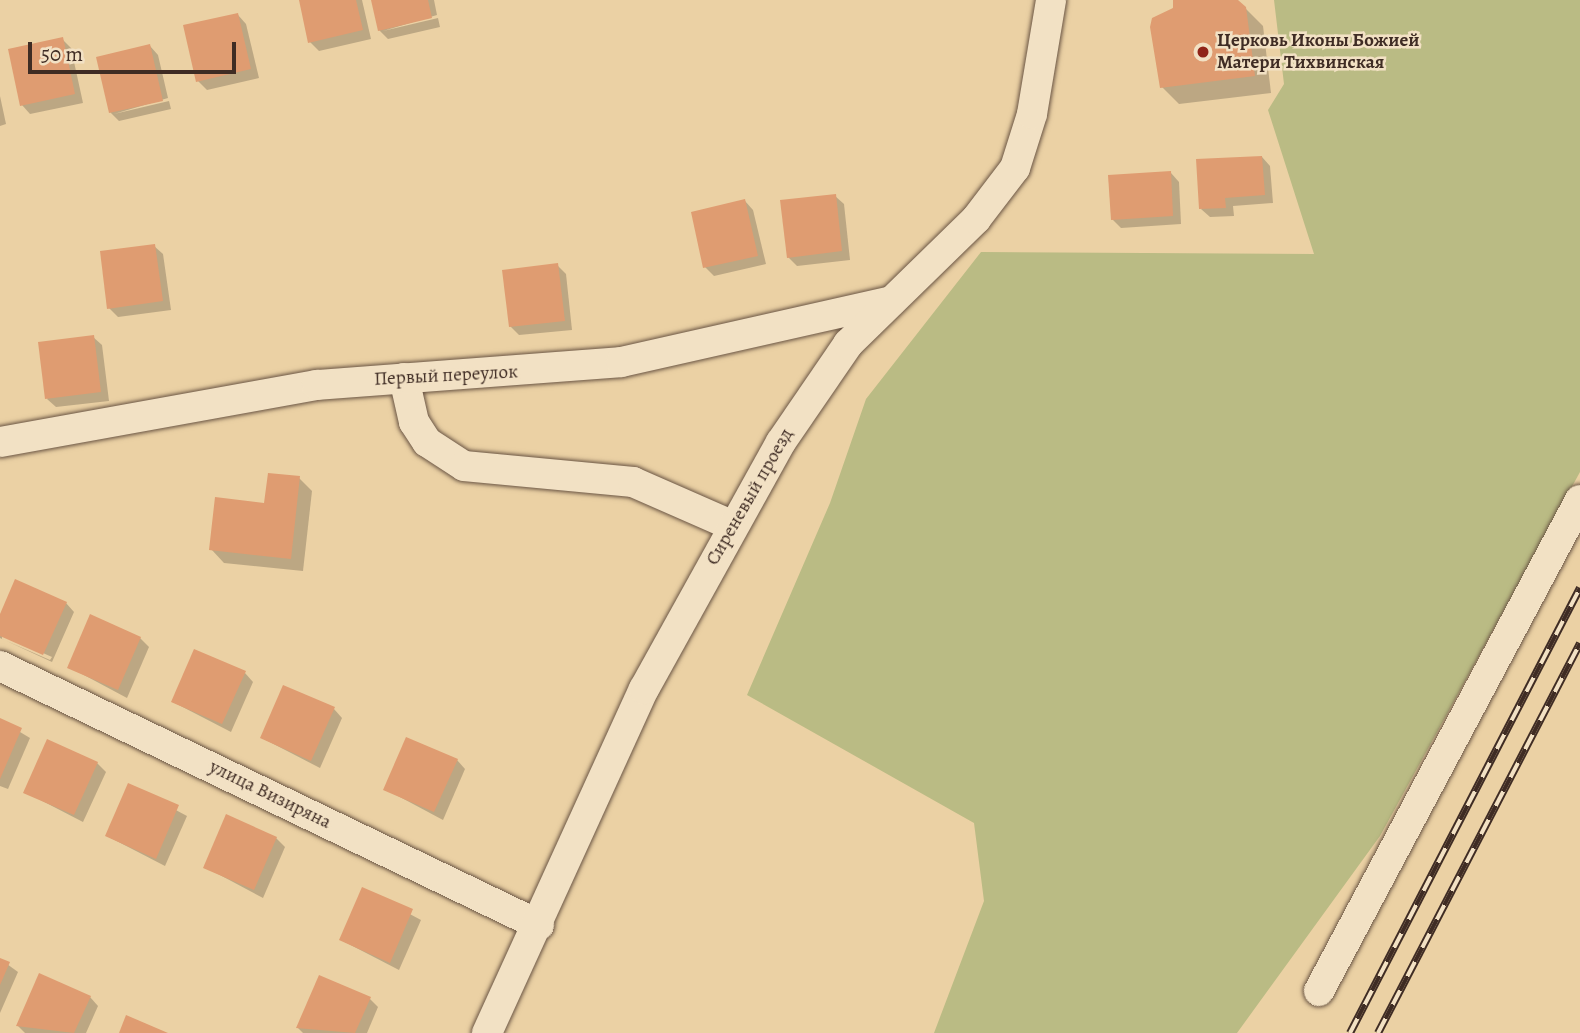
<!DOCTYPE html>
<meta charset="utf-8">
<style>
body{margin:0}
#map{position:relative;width:1580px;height:1033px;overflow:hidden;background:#ebd1a4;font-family:Alegreya,serif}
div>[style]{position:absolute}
.green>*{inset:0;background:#babb84}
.shadow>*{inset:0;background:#0003}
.building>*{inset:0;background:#df9c71}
.roads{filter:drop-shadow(0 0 2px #6a5544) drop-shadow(0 0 2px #6a5544)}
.minor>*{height:30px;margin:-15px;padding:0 15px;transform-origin:15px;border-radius:15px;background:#f2e1c4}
.rail>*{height:8px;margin-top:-4px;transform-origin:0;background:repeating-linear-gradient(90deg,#f2e1c4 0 16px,#3f2c24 0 32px);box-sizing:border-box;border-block:2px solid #3f2c24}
.dots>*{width:19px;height:19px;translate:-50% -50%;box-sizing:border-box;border:4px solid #f2e1c4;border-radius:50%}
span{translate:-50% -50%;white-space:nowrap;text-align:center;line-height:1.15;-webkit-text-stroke:5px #f2e1c4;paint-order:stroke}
.poi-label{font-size:19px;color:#3f2c24;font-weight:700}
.left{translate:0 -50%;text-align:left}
.street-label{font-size:19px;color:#3f2c24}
.scale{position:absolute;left:28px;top:42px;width:208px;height:32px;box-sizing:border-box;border:4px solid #3f2c24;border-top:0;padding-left:9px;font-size:21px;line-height:24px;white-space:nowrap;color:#3f2c24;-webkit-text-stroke:5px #f2e1c4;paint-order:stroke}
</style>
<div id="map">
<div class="green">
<div style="clip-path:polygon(1274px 0,1580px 0,1580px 472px,1380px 836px,1237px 1033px,934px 1033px,984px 901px,974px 823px,747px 695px,830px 503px,866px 399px,981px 252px,1314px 254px,1268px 110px,1284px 84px)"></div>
</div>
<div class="shadow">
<div style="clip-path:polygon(300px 0,362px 0,371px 39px,319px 51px,310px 42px)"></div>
<div style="clip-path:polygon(372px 0,434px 0,437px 15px,383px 31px,438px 18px,440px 27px,388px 39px,379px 30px)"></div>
<div style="clip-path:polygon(1174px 0,1237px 0,1263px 26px,1271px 93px,1179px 104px,1162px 87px)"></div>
<div style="clip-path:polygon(238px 15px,246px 24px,259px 78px,207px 90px,198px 81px)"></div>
<div style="clip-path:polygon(62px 39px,71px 48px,83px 103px,30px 114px,22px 105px)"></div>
<div style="clip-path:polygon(150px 46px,158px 55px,168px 98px,114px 114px,169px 101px,171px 109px,119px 121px,110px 112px)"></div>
<div style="clip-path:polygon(0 96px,6px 124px,0 126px)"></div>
<div style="clip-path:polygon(1262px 157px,1270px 166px,1273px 203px,1233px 206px,1234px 216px,1210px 217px,1201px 209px)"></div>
<div style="clip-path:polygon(1171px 173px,1179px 182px,1181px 224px,1121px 228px,1112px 219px)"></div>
<div style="clip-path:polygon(835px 196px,844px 204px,850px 260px,797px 266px,788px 257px)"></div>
<div style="clip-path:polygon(745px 201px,753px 210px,766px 264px,714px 276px,705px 267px)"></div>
<div style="clip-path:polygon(154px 246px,163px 254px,171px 310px,118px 317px,109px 308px)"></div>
<div style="clip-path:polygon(557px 265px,566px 274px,572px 330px,519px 335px,510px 326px)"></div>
<div style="clip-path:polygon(93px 337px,102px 345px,109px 401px,56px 407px,47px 399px)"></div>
<div style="clip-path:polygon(299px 478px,312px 491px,303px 571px,224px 563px,211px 549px)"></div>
<div style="clip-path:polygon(evenodd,66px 603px,74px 612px,52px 662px,0 638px,0 618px,66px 603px,2px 635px,52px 657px,50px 660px,2px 639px,2px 635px)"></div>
<div style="clip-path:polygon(140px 638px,149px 647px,127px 698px,69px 667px)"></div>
<div style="clip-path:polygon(245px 673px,253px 682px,231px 732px,173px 702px)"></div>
<div style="clip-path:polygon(334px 709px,342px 718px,320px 768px,262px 738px)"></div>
<div style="clip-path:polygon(0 720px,30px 738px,8px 789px,0 786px)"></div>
<div style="clip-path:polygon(457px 760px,465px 769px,443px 820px,385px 789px)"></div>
<div style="clip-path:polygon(97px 763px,106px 772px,83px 822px,25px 792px)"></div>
<div style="clip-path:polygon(129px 785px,187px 816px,165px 866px,107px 836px)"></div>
<div style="clip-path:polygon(276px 838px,285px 847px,263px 898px,205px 867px)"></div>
<div style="clip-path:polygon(363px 889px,421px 920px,399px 970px,341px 940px)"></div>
<div style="clip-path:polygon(0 959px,18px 972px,0 1013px)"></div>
<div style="clip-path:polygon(90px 997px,98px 1006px,86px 1033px,25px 1033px,18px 1026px)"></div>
<div style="clip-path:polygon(370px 999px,378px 1007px,367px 1033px,303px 1033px,298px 1028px)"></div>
</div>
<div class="building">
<div style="clip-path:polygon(299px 0,356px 0,363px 30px,308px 43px)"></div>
<div style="clip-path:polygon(371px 0,428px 0,432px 18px,378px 31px)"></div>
<div style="clip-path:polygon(1173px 0,1238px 0,1246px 7px,1255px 76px,1160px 88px,1150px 27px,1152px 18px,1173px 8px)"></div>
<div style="clip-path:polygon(238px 13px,251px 69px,196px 82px,183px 25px)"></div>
<div style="clip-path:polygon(63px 37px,75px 94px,20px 106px,8px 49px)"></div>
<div style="clip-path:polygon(150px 44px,163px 101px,109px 113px,96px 57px)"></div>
<div style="clip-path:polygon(1262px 156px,1265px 195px,1225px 198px,1226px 208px,1199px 209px,1196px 159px)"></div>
<div style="clip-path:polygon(1171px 171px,1173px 216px,1111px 220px,1108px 175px)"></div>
<div style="clip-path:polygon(836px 194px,842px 251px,787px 258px,780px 200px)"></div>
<div style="clip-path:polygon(745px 199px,758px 256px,703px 268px,691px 212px)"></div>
<div style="clip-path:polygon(155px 244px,163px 301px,107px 309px,100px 251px)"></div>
<div style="clip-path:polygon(558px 263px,565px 321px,509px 327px,502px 270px)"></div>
<div style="clip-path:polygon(94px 335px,101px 392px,45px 399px,38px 342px)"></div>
<div style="clip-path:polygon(268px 473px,300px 476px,291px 559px,209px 550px,215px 497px,264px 503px)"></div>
<div style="clip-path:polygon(15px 579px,67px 602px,43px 655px,0 636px,0 614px)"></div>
<div style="clip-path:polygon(90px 614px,141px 637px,118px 690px,67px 668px)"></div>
<div style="clip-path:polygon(194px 649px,246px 671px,222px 724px,171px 702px)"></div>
<div style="clip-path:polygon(283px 685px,335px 707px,311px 761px,260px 738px)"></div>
<div style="clip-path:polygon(0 718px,22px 728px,0 779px)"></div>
<div style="clip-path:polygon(406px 737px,458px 759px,434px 812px,383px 790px)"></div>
<div style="clip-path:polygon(47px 739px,98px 762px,74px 815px,23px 793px)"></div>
<div style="clip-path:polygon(128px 783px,179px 805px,156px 859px,105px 836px)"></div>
<div style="clip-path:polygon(226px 814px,277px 837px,254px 890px,203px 868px)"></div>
<div style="clip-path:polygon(362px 887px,413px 909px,390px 963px,339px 940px)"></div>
<div style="clip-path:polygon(0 958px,10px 962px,0 985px)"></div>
<div style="clip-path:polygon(39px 973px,91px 996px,74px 1033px,16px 1026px)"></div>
<div style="clip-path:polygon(319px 975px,371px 997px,355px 1033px,296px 1028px)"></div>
<div style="clip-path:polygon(126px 1015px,168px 1033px,119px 1033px)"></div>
</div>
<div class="roads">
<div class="minor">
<div style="left:404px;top:378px;width:45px;rotate:77.2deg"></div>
<div style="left:414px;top:422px;width:24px;rotate:57deg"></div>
<div style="left:427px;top:442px;width:44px;rotate:33deg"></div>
<div style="left:464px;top:466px;width:170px;rotate:5.4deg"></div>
<div style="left:633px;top:482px;width:109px;rotate:23.7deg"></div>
<div style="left:0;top:442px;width:322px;rotate:-10.2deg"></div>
<div style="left:317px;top:385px;width:305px;rotate:-4.3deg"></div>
<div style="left:621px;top:362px;width:277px;rotate:-12.7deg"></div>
<div style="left:0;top:666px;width:598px;rotate:25.67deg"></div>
<div style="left:1319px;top:991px;width:556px;rotate:-62.01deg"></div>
<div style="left:487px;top:1033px;width:378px;rotate:-65.5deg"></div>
<div style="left:644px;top:689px;width:282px;rotate:-61deg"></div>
<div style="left:781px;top:442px;width:119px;rotate:-55.6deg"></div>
<div style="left:848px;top:344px;width:179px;rotate:-44.3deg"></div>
<div style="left:976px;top:219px;width:64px;rotate:-52.6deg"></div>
<div style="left:1015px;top:168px;width:57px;rotate:-72.5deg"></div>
<div style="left:1032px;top:114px;width:116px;rotate:-80.5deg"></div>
</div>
</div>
<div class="rail">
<div style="left:1350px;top:1033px;width:501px;rotate:-62.67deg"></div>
<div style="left:1378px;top:1033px;width:439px;rotate:-62.6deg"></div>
</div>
<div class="dots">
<div style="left:1203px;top:52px;background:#8f2418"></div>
</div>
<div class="poi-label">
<span class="left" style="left:1217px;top:52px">Церковь Иконы Божией<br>Матери Тихвинская</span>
</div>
<div class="street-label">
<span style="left:446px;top:376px;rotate:-3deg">Первый переулок</span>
<span style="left:750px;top:497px;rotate:-60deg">Сиреневый проезд</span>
<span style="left:270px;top:795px;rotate:26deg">улица Визиряна</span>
</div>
<div class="scale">50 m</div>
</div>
